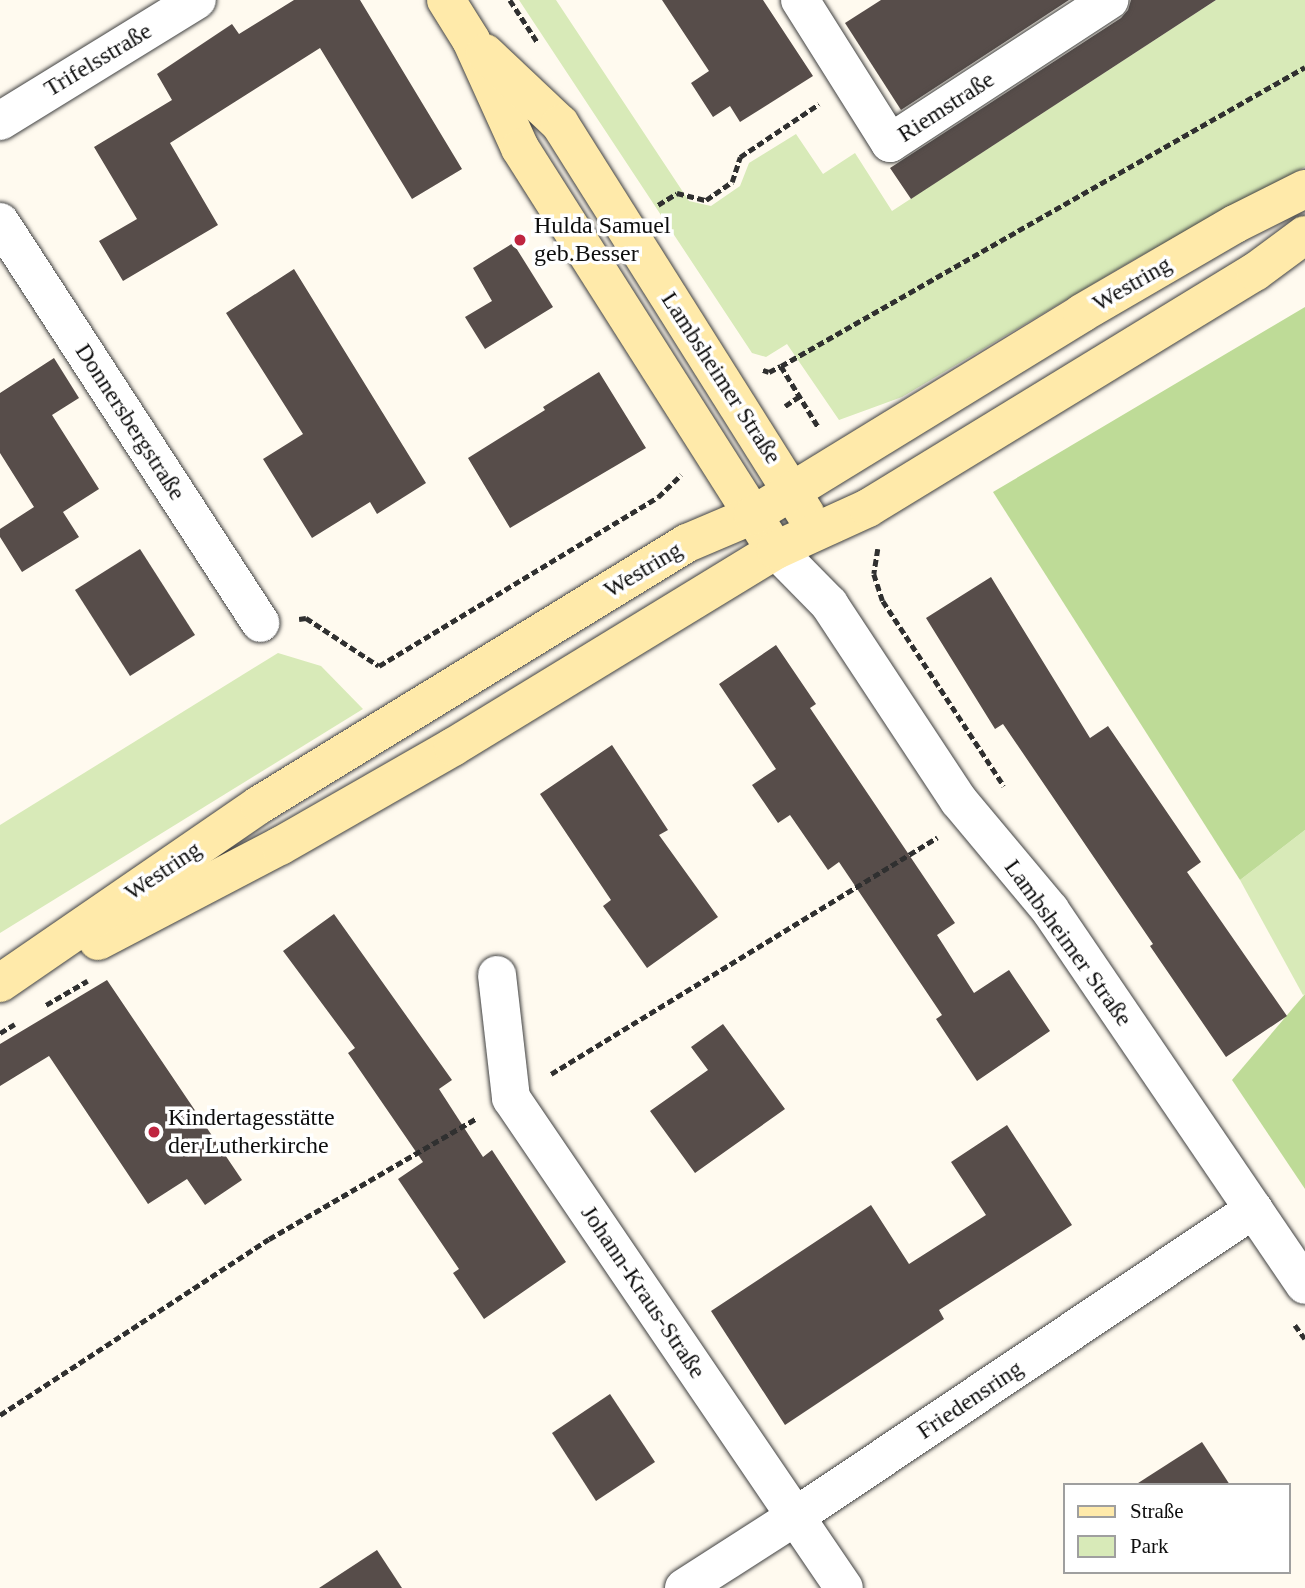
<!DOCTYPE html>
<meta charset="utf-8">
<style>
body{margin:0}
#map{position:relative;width:1305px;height:1588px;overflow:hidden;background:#fffaef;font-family:"Times New Roman",serif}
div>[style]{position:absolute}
.green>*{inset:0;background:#d8eab8}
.forest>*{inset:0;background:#bedb97}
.building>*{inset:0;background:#574d4a}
.path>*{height:4.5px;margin-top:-2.25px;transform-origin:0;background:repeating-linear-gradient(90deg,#303030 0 7px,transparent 0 10.5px)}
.roads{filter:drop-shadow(0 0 2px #414141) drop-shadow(0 0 2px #414141)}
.street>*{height:38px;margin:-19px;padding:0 19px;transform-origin:19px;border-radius:19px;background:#fff}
.secondary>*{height:38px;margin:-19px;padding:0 19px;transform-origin:19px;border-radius:19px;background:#ffeaaa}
.dots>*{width:19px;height:19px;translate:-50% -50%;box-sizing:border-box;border:4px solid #fff;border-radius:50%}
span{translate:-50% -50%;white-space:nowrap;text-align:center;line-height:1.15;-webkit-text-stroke:7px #fff;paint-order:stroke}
.street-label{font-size:24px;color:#0e0e0e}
.poi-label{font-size:24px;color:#0e0e0e}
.left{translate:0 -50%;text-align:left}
.legend{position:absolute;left:1063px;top:1483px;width:228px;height:91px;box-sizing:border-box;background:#fff;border:2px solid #9f9f9f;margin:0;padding:9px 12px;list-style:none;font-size:21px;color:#0e0e0e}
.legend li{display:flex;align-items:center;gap:14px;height:35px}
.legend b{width:35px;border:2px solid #9f9f9f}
</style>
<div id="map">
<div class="green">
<div style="clip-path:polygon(519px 0,556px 0,689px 201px,711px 206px,740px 186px,749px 163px,796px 134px,823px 174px,855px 153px,892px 211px,1216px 0,1305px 0,1305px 167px,1135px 259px,902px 397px,839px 420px,787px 344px,766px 357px,752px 353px)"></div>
<div style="clip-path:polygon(278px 653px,321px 666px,363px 709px,0 933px,0 825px)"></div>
<div style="clip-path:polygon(1305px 830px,1305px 994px,1303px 995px,1240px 880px)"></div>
</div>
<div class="forest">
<div style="clip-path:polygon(1305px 307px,1305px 830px,1240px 880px,993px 492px)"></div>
<div style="clip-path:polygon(1305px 994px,1305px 1189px,1232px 1080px)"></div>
</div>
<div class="building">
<div style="clip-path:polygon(294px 0,360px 0,462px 169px,412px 199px,320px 48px,170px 143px,218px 225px,123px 281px,99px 241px,137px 219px,94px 147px,172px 100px,157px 74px,232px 24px,239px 34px)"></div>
<div style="clip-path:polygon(662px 0,763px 0,813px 76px,740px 122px,730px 106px,713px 117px,691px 83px,709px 71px)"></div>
<div style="clip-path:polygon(881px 0,1069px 0,901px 110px,845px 23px)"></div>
<div style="clip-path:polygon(1131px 0,1216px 0,911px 199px,890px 168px,1121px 18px,1128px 10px)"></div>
<div style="clip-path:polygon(513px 243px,553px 307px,485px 349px,465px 317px,492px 301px,473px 268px)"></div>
<div style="clip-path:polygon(294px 269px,426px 483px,377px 514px,370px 502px,312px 538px,263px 459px,303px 434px,226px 313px)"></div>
<div style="clip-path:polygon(54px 358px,79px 398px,52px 415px,99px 489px,63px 512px,79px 537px,22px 572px,0 537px,0 529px,34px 507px,0 453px,0 393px)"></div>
<div style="clip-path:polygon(599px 372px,646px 448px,510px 528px,468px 458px,545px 410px,543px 407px)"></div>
<div style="clip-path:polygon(140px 549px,195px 635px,130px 676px,75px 590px)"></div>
<div style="clip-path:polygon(991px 577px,1090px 738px,1108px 726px,1201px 862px,1187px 872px,1287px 1016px,1226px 1057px,1150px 946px,1153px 944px,1003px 724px,995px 729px,926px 618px)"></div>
<div style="clip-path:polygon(776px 645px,816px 704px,810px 708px,955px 923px,937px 935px,974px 993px,1009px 970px,1050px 1031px,977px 1081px,936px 1019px,942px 1015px,839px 862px,828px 870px,790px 815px,778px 823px,752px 785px,776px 769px,719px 684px)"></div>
<div style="clip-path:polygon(612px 745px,668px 830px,659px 835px,718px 917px,647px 968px,603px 906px,611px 900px,540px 794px)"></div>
<div style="clip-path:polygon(334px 914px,452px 1080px,439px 1089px,483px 1157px,492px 1150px,566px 1262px,484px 1319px,453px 1273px,459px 1269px,398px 1179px,423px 1162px,348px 1053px,355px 1048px,283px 951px)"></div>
<div style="clip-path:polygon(107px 980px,242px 1180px,205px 1205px,187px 1179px,148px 1204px,49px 1056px,0 1086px,0 1044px)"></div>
<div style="clip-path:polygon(723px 1024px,785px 1109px,695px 1173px,650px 1111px,708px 1070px,691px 1047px)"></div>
<div style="clip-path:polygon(1007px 1125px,1072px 1225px,939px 1310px,944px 1319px,785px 1425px,711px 1311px,871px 1205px,909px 1264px,986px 1215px,951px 1162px)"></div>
<div style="clip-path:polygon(610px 1394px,655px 1462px,596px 1501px,552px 1433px)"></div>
<div style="clip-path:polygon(1202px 1442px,1230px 1485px,1135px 1485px)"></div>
<div style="clip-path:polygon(377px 1550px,402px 1588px,319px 1588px)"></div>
</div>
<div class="path">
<div style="left:510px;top:0;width:51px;rotate:56.9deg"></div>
<div style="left:658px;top:205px;width:22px;rotate:-32deg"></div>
<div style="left:677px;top:193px;width:30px;rotate:14deg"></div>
<div style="left:706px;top:200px;width:32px;rotate:-35deg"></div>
<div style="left:732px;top:182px;width:26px;rotate:-72deg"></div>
<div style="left:740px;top:157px;width:95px;rotate:-33.9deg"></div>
<div style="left:781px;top:366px;width:73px;rotate:58.5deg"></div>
<div style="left:763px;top:370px;width:6px;rotate:18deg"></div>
<div style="left:769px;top:372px;width:13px;rotate:-27deg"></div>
<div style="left:781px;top:366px;width:603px;rotate:-29.71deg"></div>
<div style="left:785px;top:406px;width:18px;rotate:-34deg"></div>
<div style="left:878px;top:549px;width:25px;rotate:99deg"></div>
<div style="left:874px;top:574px;width:28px;rotate:72deg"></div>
<div style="left:883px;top:601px;width:221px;rotate:56.8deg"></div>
<div style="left:299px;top:619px;width:7px;rotate:-8deg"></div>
<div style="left:306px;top:618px;width:87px;rotate:33.3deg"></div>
<div style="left:379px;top:666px;width:326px;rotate:-31.2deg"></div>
<div style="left:658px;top:497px;width:32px;rotate:-44deg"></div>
<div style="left:46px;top:1005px;width:48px;rotate:-30.3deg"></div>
<div style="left:0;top:1033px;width:17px;rotate:-31deg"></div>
<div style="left:551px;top:1074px;width:453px;rotate:-31.5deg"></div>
<div style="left:1295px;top:1325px;width:17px;rotate:54deg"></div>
<div style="left:0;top:1415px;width:321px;rotate:-33.2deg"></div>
<div style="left:269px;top:1239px;width:241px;rotate:-30.2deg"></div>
</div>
<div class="roads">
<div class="street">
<div style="left:800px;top:0;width:169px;rotate:57.8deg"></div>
<div style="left:890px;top:143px;width:262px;rotate:-33.1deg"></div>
<div style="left:0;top:121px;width:231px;rotate:-31.6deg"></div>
<div style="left:0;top:222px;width:478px;rotate:57deg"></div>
<div style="left:776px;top:550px;width:76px;rotate:45.5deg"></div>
<div style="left:829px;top:604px;width:236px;rotate:56.6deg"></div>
<div style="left:959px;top:801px;width:142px;rotate:50.1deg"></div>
<div style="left:1050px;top:910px;width:453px;rotate:55.8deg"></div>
<div style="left:497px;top:975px;width:124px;rotate:83.5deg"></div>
<div style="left:511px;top:1098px;width:592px;rotate:55.8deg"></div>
<div style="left:684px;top:1588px;width:133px;rotate:-32.7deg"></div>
<div style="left:796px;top:1516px;width:551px;rotate:-33.83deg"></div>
</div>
<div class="secondary">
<div style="left:446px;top:0;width:47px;rotate:58deg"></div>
<div style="left:471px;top:40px;width:119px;rotate:65.6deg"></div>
<div style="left:520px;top:148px;width:461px;rotate:57.6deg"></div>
<div style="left:485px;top:53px;width:103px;rotate:43.4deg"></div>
<div style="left:560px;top:124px;width:460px;rotate:57.8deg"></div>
<div style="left:98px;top:941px;width:205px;rotate:-27.6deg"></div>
<div style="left:280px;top:846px;width:199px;rotate:-29.8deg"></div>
<div style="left:453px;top:747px;width:378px;rotate:-31.4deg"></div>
<div style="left:776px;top:550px;width:101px;rotate:-24.5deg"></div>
<div style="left:868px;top:508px;width:453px;rotate:-31.4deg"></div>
<div style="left:1255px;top:272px;width:62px;rotate:-36.5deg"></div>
<div style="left:0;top:983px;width:314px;rotate:-34.5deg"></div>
<div style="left:259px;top:805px;width:502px;rotate:-31.47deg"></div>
<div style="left:687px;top:543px;width:72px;rotate:-23deg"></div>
<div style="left:753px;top:515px;width:386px;rotate:-31.5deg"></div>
<div style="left:1082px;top:313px;width:177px;rotate:-30.2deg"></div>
<div style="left:1235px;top:224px;width:78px;rotate:-26.6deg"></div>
</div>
</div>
<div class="dots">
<div style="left:520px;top:240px;background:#bf2540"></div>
<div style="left:154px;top:1132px;background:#bf2540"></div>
</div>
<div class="street-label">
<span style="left:98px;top:60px;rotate:-31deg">Trifelsstraße</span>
<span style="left:946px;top:107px;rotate:-33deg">Riemstraße</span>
<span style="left:1132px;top:284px;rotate:-30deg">Westring</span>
<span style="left:721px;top:378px;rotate:57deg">Lambsheimer Straße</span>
<span style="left:130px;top:422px;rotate:57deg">Donnersbergstraße</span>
<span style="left:643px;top:570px;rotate:-31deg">Westring</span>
<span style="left:163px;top:871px;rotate:-34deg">Westring</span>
<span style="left:1068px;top:943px;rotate:54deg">Lambsheimer Straße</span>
<span style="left:643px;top:1292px;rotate:56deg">Johann-Kraus-Straße</span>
<span style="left:970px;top:1400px;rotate:-34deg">Friedensring</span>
</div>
<div class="poi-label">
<span class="left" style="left:534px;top:240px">Hulda Samuel<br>geb.Besser</span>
<span class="left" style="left:168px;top:1132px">Kindertagesstätte<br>der Lutherkirche</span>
</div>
<ul class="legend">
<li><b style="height:9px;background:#ffeaaa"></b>Straße</li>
<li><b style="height:19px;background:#d8eab8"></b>Park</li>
</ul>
</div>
